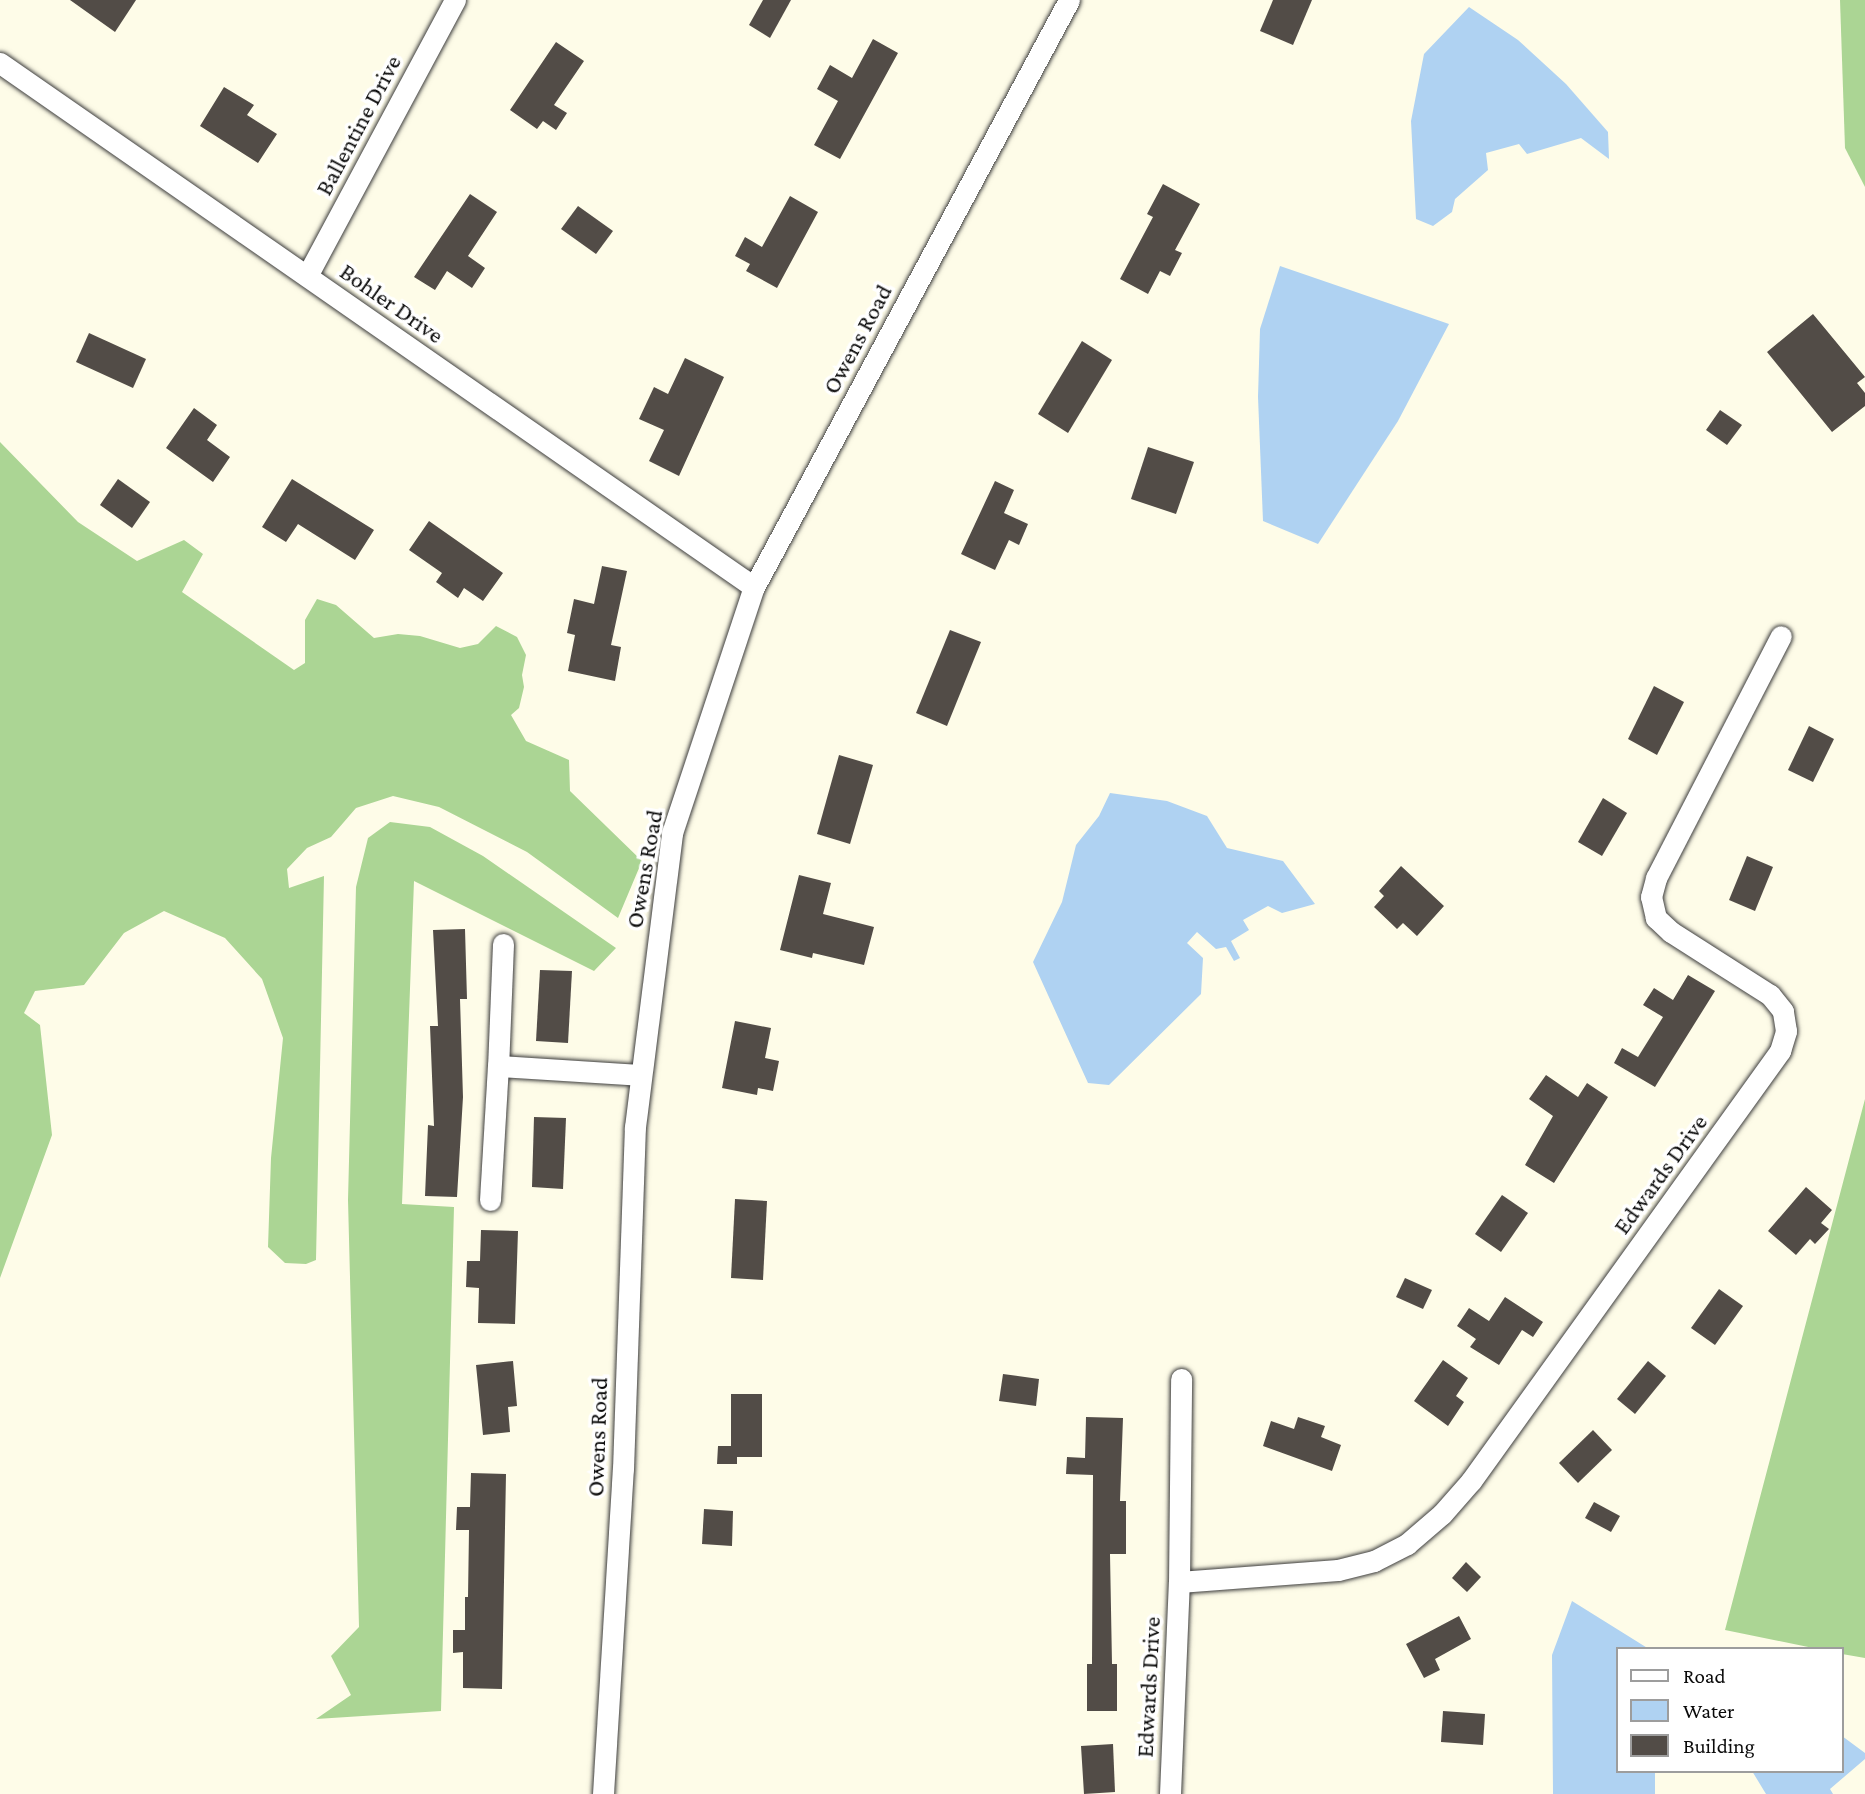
<!DOCTYPE html>
<style>
body{margin:0}
#map{position:relative;width:1865px;height:1794px;overflow:hidden;background:#fefce8;font-family:"Crimson Pro",serif}
div>[style]{position:absolute}
.forest>*{inset:0;background:#abd594}
.water>*{inset:0;background:#afd2f2}
.building>*{inset:0;background:#524c47}
.roads{filter:drop-shadow(0 0 2px #3d3d3d) drop-shadow(0 0 2px #3d3d3d)}
.minor>*{height:21px;margin:-10.5px;padding:0 10.5px;transform-origin:10.5px;border-radius:10.5px;background:#fff}
span{translate:-50% -50%;white-space:nowrap;text-align:center;line-height:1.15;-webkit-text-stroke:7px #fff;paint-order:stroke}
.street-label{font-size:24px;color:#0a0a0a}
.legend{position:absolute;left:1616px;top:1647px;width:228px;height:126px;box-sizing:border-box;background:#fff;border:2px solid #9d9d9d;margin:0;padding:9px 12px;list-style:none;font-size:21px;color:#0a0a0a}
.legend li{display:flex;align-items:center;gap:14px;height:35px}
.legend b{width:35px;border:2px solid #9d9d9d}
</style>
<div id="map">
<div class="forest">
<div style="clip-path:polygon(1840px 0,1865px 0,1865px 187px,1845px 148px)"></div>
<div style="clip-path:polygon(0 442px,78px 522px,137px 561px,184px 540px,203px 554px,182px 592px,294px 670px,305px 663px,305px 620px,317px 599px,336px 605px,374px 638px,398px 634px,420px 636px,460px 648px,478px 644px,496px 626px,517px 637px,526px 655px,522px 675px,524px 687px,519px 708px,511px 715px,526px 741px,569px 760px,570px 791px,642px 861px,618px 918px,527px 852px,439px 807px,393px 796px,356px 808px,331px 837px,307px 848px,287px 869px,289px 888px,324px 876px,316px 1260px,306px 1264px,285px 1263px,268px 1247px,271px 1158px,283px 1038px,262px 979px,225px 938px,164px 911px,124px 933px,84px 985px,35px 991px,24px 1013px,40px 1025px,52px 1135px,0 1278px)"></div>
<div style="clip-path:polygon(390px 822px,430px 827px,483px 856px,616px 948px,594px 971px,414px 881px,402px 1204px,454px 1207px,441px 1711px,316px 1719px,351px 1695px,331px 1656px,359px 1627px,348px 1200px,356px 887px,368px 838px)"></div>
<div style="clip-path:polygon(1865px 1099px,1865px 1658px,1842px 1654px,1842px 1649px,1818px 1649px,1725px 1630px)"></div>
</div>
<div class="water">
<div style="clip-path:polygon(1469px 7px,1518px 40px,1566px 84px,1608px 132px,1609px 159px,1581px 138px,1527px 154px,1519px 144px,1486px 153px,1488px 170px,1455px 199px,1452px 212px,1433px 226px,1416px 219px,1411px 121px,1424px 54px)"></div>
<div style="clip-path:polygon(1280px 266px,1449px 324px,1398px 421px,1318px 544px,1263px 521px,1258px 397px,1260px 329px)"></div>
<div style="clip-path:polygon(1110px 793px,1167px 801px,1207px 816px,1227px 848px,1283px 861px,1315px 904px,1282px 913px,1268px 906px,1243px 920px,1249px 930px,1231px 941px,1240px 958px,1234px 961px,1226px 947px,1216px 949px,1197px 932px,1187px 943px,1203px 958px,1201px 994px,1109px 1085px,1088px 1083px,1033px 962px,1062px 902px,1076px 845px,1099px 816px)"></div>
<div style="clip-path:polygon(1572px 1601px,1649px 1649px,1618px 1649px,1618px 1771px,1655px 1771px,1655px 1794px,1553px 1794px,1552px 1655px)"></div>
<div style="clip-path:polygon(1842px 1736px,1865px 1753px,1865px 1759px,1830px 1789px,1833px 1794px,1766px 1794px,1752px 1771px,1842px 1771px)"></div>
</div>
<div class="building">
<div style="clip-path:polygon(70px 0,136px 0,115px 32px)"></div>
<div style="clip-path:polygon(763px 0,791px 0,770px 38px,749px 25px)"></div>
<div style="clip-path:polygon(1273px 0,1312px 0,1293px 45px,1260px 31px)"></div>
<div style="clip-path:polygon(873px 39px,898px 53px,840px 159px,814px 145px,838px 101px,817px 89px,830px 65px,852px 78px)"></div>
<div style="clip-path:polygon(556px 42px,584px 61px,554px 105px,567px 113px,556px 130px,543px 121px,537px 129px,510px 110px)"></div>
<div style="clip-path:polygon(224px 87px,254px 105px,247px 115px,277px 134px,258px 163px,200px 126px)"></div>
<div style="clip-path:polygon(1163px 184px,1200px 204px,1175px 250px,1182px 253px,1170px 276px,1160px 271px,1148px 294px,1120px 279px,1153px 217px,1147px 214px)"></div>
<div style="clip-path:polygon(470px 194px,497px 212px,468px 256px,485px 268px,472px 288px,447px 271px,435px 290px,414px 277px)"></div>
<div style="clip-path:polygon(790px 196px,818px 212px,777px 288px,746px 271px,750px 264px,735px 256px,745px 237px,762px 247px)"></div>
<div style="clip-path:polygon(578px 206px,613px 231px,596px 254px,561px 229px)"></div>
<div style="clip-path:polygon(1813px 314px,1865px 377px,1857px 383px,1865px 393px,1865px 406px,1832px 432px,1767px 352px)"></div>
<div style="clip-path:polygon(89px 333px,146px 359px,133px 388px,76px 362px)"></div>
<div style="clip-path:polygon(1082px 341px,1112px 360px,1068px 433px,1038px 414px)"></div>
<div style="clip-path:polygon(685px 358px,724px 377px,679px 476px,649px 461px,664px 430px,639px 419px,654px 387px,668px 394px)"></div>
<div style="clip-path:polygon(194px 408px,217px 425px,207px 440px,230px 457px,213px 482px,166px 448px)"></div>
<div style="clip-path:polygon(1720px 410px,1742px 425px,1727px 445px,1706px 430px)"></div>
<div style="clip-path:polygon(1148px 447px,1194px 462px,1176px 514px,1131px 499px)"></div>
<div style="clip-path:polygon(118px 479px,150px 502px,132px 528px,100px 505px)"></div>
<div style="clip-path:polygon(292px 479px,374px 530px,355px 560px,298px 524px,286px 542px,262px 527px)"></div>
<div style="clip-path:polygon(995px 481px,1014px 490px,1004px 513px,1028px 524px,1019px 545px,1009px 540px,995px 570px,961px 554px)"></div>
<div style="clip-path:polygon(429px 521px,503px 573px,483px 601px,464px 588px,458px 598px,436px 582px,442px 573px,409px 550px)"></div>
<div style="clip-path:polygon(602px 566px,627px 571px,611px 645px,621px 647px,615px 681px,568px 671px,575px 635px,567px 633px,574px 599px,594px 604px)"></div>
<div style="clip-path:polygon(950px 630px,981px 642px,947px 726px,916px 713px)"></div>
<div style="clip-path:polygon(1654px 686px,1684px 702px,1657px 755px,1628px 739px)"></div>
<div style="clip-path:polygon(1809px 726px,1834px 739px,1813px 782px,1788px 770px)"></div>
<div style="clip-path:polygon(839px 755px,873px 765px,850px 844px,817px 834px)"></div>
<div style="clip-path:polygon(1603px 798px,1627px 813px,1602px 856px,1578px 842px)"></div>
<div style="clip-path:polygon(1747px 856px,1773px 867px,1755px 911px,1729px 900px)"></div>
<div style="clip-path:polygon(1401px 866px,1444px 906px,1417px 936px,1403px 923px,1397px 929px,1374px 907px,1384px 896px,1379px 891px)"></div>
<div style="clip-path:polygon(799px 875px,831px 883px,823px 914px,874px 927px,864px 965px,813px 953px,812px 958px,780px 950px)"></div>
<div style="clip-path:polygon(465px 929px,467px 999px,460px 999px,463px 1097px,457px 1197px,425px 1196px,428px 1125px,434px 1126px,430px 1026px,438px 1026px,433px 930px)"></div>
<div style="clip-path:polygon(540px 970px,572px 971px,568px 1043px,536px 1041px)"></div>
<div style="clip-path:polygon(1688px 975px,1715px 991px,1655px 1087px,1614px 1063px,1622px 1048px,1638px 1057px,1663px 1017px,1643px 1005px,1654px 988px,1673px 1000px)"></div>
<div style="clip-path:polygon(735px 1021px,771px 1028px,765px 1058px,779px 1061px,773px 1091px,758px 1088px,757px 1095px,722px 1088px)"></div>
<div style="clip-path:polygon(1546px 1075px,1578px 1097px,1587px 1083px,1608px 1097px,1554px 1183px,1525px 1165px,1553px 1116px,1529px 1099px)"></div>
<div style="clip-path:polygon(534px 1117px,566px 1118px,563px 1189px,532px 1187px)"></div>
<div style="clip-path:polygon(1806px 1187px,1832px 1210px,1821px 1223px,1829px 1229px,1815px 1244px,1810px 1239px,1796px 1255px,1768px 1231px)"></div>
<div style="clip-path:polygon(1502px 1195px,1528px 1213px,1501px 1252px,1475px 1234px)"></div>
<div style="clip-path:polygon(735px 1199px,767px 1201px,763px 1280px,731px 1278px)"></div>
<div style="clip-path:polygon(481px 1230px,518px 1231px,515px 1324px,478px 1323px,479px 1288px,466px 1287px,467px 1261px,480px 1261px)"></div>
<div style="clip-path:polygon(1405px 1278px,1432px 1290px,1423px 1309px,1396px 1297px)"></div>
<div style="clip-path:polygon(1719px 1289px,1743px 1306px,1715px 1345px,1691px 1328px)"></div>
<div style="clip-path:polygon(1505px 1297px,1543px 1322px,1533px 1337px,1522px 1330px,1499px 1365px,1470px 1347px,1476px 1339px,1457px 1326px,1469px 1308px,1489px 1321px)"></div>
<div style="clip-path:polygon(1443px 1360px,1468px 1378px,1456px 1396px,1464px 1402px,1448px 1426px,1414px 1401px)"></div>
<div style="clip-path:polygon(513px 1361px,517px 1406px,508px 1407px,510px 1432px,483px 1435px,476px 1365px)"></div>
<div style="clip-path:polygon(1648px 1361px,1666px 1376px,1635px 1414px,1617px 1399px)"></div>
<div style="clip-path:polygon(1003px 1374px,1039px 1379px,1036px 1406px,999px 1401px)"></div>
<div style="clip-path:polygon(731px 1394px,762px 1394px,762px 1457px,737px 1457px,737px 1464px,717px 1464px,718px 1446px,731px 1446px)"></div>
<div style="clip-path:polygon(1086px 1417px,1123px 1418px,1120px 1501px,1126px 1501px,1126px 1554px,1110px 1554px,1112px 1664px,1117px 1664px,1117px 1711px,1087px 1711px,1087px 1664px,1092px 1664px,1093px 1475px,1066px 1474px,1067px 1457px,1085px 1458px)"></div>
<div style="clip-path:polygon(1298px 1417px,1325px 1426px,1321px 1437px,1341px 1445px,1332px 1471px,1263px 1446px,1271px 1421px,1294px 1429px)"></div>
<div style="clip-path:polygon(1593px 1430px,1612px 1450px,1578px 1483px,1559px 1463px)"></div>
<div style="clip-path:polygon(471px 1473px,506px 1474px,502px 1689px,463px 1688px,463px 1652px,453px 1653px,453px 1630px,465px 1630px,465px 1597px,468px 1597px,469px 1530px,456px 1530px,457px 1507px,470px 1507px)"></div>
<div style="clip-path:polygon(1594px 1502px,1620px 1516px,1611px 1532px,1585px 1518px)"></div>
<div style="clip-path:polygon(704px 1509px,733px 1511px,732px 1546px,702px 1544px)"></div>
<div style="clip-path:polygon(1466px 1562px,1481px 1577px,1467px 1592px,1452px 1578px)"></div>
<div style="clip-path:polygon(1459px 1616px,1471px 1639px,1435px 1659px,1440px 1670px,1424px 1678px,1406px 1644px)"></div>
<div style="clip-path:polygon(1443px 1711px,1485px 1714px,1483px 1745px,1441px 1742px)"></div>
<div style="clip-path:polygon(1113px 1744px,1115px 1792px,1084px 1794px,1081px 1746px)"></div>
</div>
<div class="roads">
<div class="minor">
<div style="left:0;top:63px;width:918px;rotate:34.8deg"></div>
<div style="left:307px;top:276px;width:313px;rotate:-61.8deg"></div>
<div style="left:503px;top:944px;width:122px;rotate:92.3deg"></div>
<div style="left:498px;top:1066px;width:143px;rotate:3.6deg"></div>
<div style="left:490px;top:1200px;width:134px;rotate:-86.6deg"></div>
<div style="left:1179px;top:1582px;width:159px;rotate:-4.3deg"></div>
<div style="left:1338px;top:1570px;width:37px;rotate:-14deg"></div>
<div style="left:1374px;top:1561px;width:37px;rotate:-27deg"></div>
<div style="left:1407px;top:1544px;width:46px;rotate:-40.6deg"></div>
<div style="left:1442px;top:1514px;width:44px;rotate:-48.7deg"></div>
<div style="left:1471px;top:1481px;width:530px;rotate:-54.3deg"></div>
<div style="left:1780px;top:1051px;width:21px;rotate:-73deg"></div>
<div style="left:1786px;top:1031px;width:20px;rotate:-99deg"></div>
<div style="left:1783px;top:1011px;width:21px;rotate:-129deg"></div>
<div style="left:1770px;top:995px;width:117px;rotate:-147.5deg"></div>
<div style="left:1671px;top:932px;width:21px;rotate:-137deg"></div>
<div style="left:1656px;top:918px;width:22px;rotate:-103deg"></div>
<div style="left:1651px;top:897px;width:20px;rotate:-75deg"></div>
<div style="left:1656px;top:878px;width:272px;rotate:-62.7deg"></div>
<div style="left:603px;top:1794px;width:326px;rotate:-86.5deg"></div>
<div style="left:623px;top:1469px;width:342px;rotate:-88deg"></div>
<div style="left:635px;top:1127px;width:296px;rotate:-82.8deg"></div>
<div style="left:672px;top:833px;width:259px;rotate:-71.6deg"></div>
<div style="left:754px;top:587px;width:666px;rotate:-61.78deg"></div>
<div style="left:1170px;top:1794px;width:212px;rotate:-87.6deg"></div>
<div style="left:1179px;top:1582px;width:203px;rotate:-89.4deg"></div>
</div>
</div>
<div class="street-label">
<span style="left:358px;top:125px;rotate:-62deg">Ballentine Drive</span>
<span style="left:392px;top:303px;rotate:35deg">Bohler Drive</span>
<span style="left:857px;top:339px;rotate:-62deg">Owens Road</span>
<span style="left:644px;top:869px;rotate:-80deg">Owens Road</span>
<span style="left:1660px;top:1174px;rotate:-54deg">Edwards Drive</span>
<span style="left:597px;top:1437px;rotate:-88deg">Owens Road</span>
<span style="left:1148px;top:1687px;rotate:-87deg">Edwards Drive</span>
</div>
<ul class="legend">
<li><b style="height:9px;background:#fff"></b>Road</li>
<li><b style="height:19px;background:#afd2f2"></b>Water</li>
<li><b style="height:19px;background:#524c47"></b>Building</li>
</ul>
</div>
